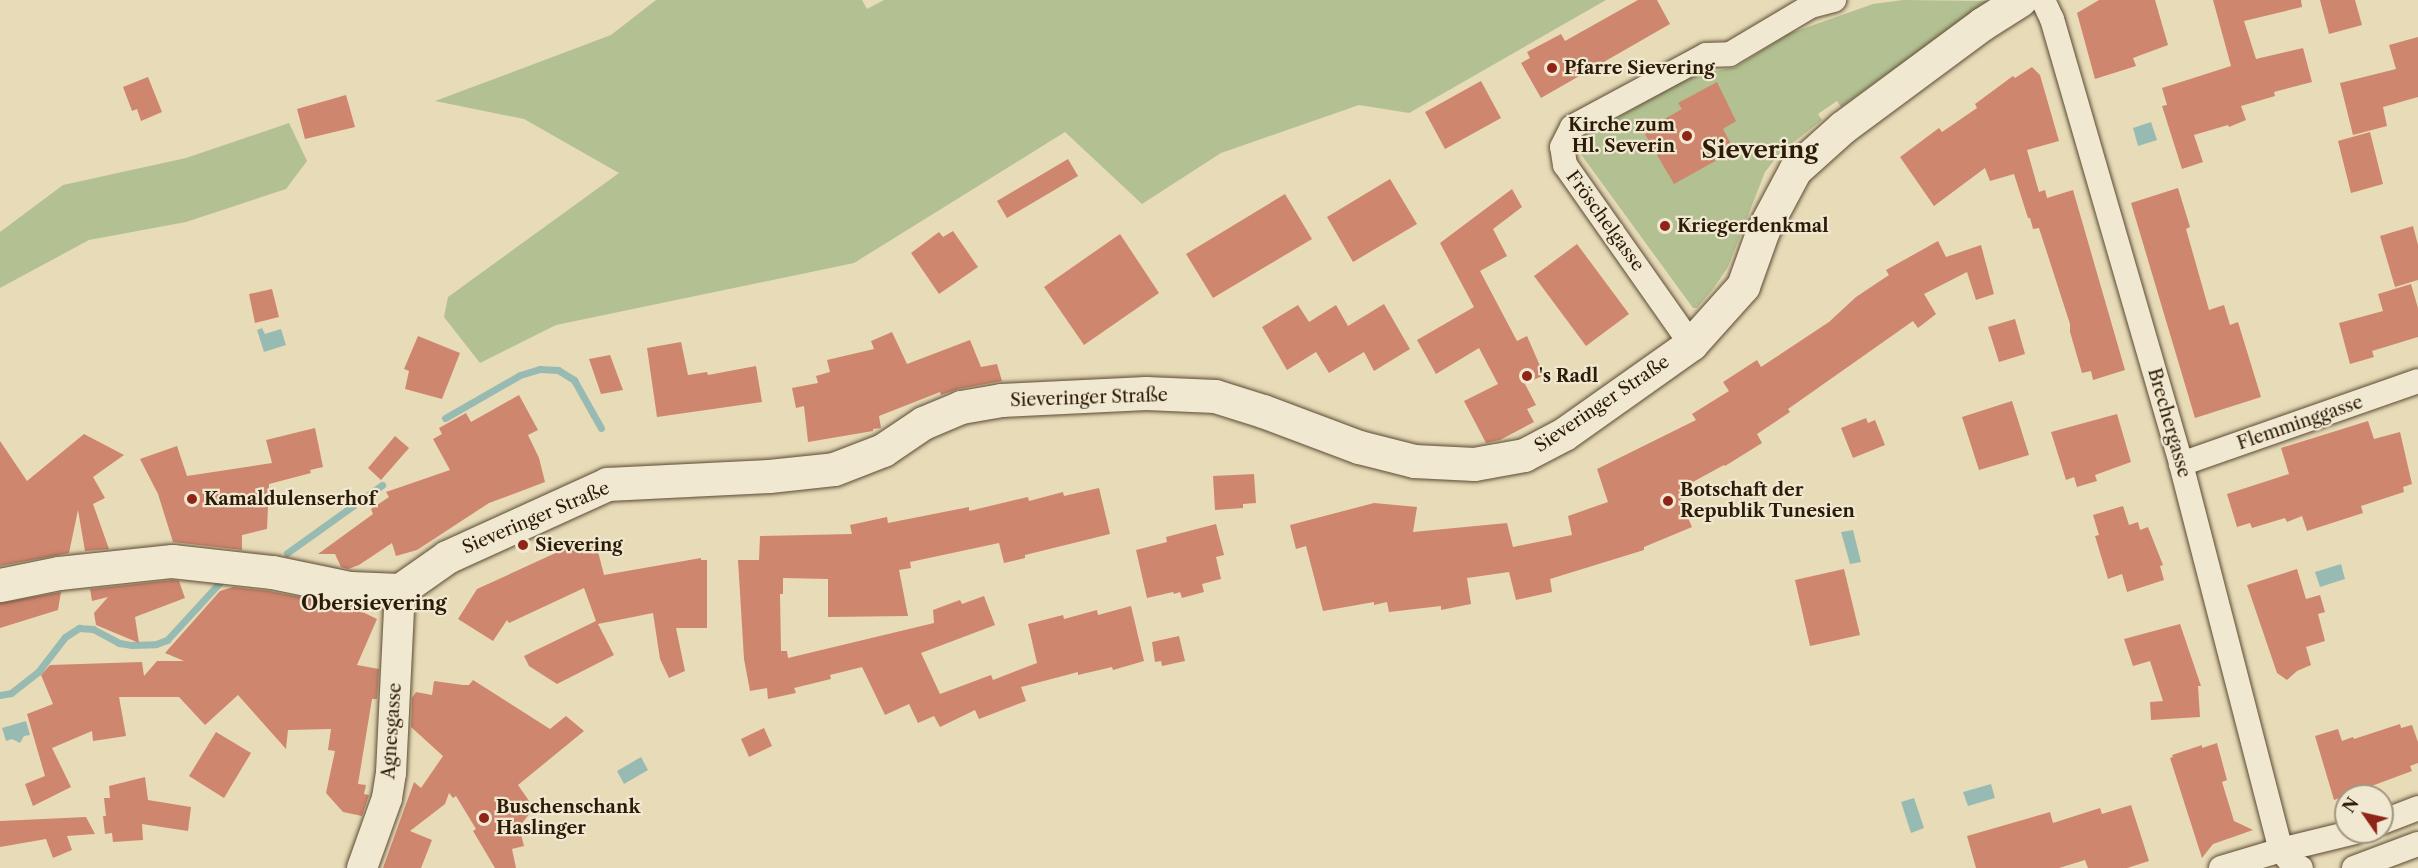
<!DOCTYPE html>
<meta charset="utf-8">
<style>
body{margin:0}
#map{position:relative;width:2418px;height:868px;overflow:hidden;background:#e8dbb8;font-family:"Libre Caslon Text",serif}
div>[style]{position:absolute}
.green>*{inset:0;background:#b3c192}
.water>*{inset:0;background:#97bbb2}
.stream>*{height:7px;margin:-3.5px;padding:0 3.5px;transform-origin:3.5px;border-radius:3.5px;background:#97bbb2}
.building>*{inset:0;background:#cf866e}
.roads{filter:drop-shadow(0 0 2px #5b4b33) drop-shadow(0 0 2px #5b4b33)}
.minor>*{height:24px;margin:-12px;padding:0 12px;transform-origin:12px;border-radius:12px;background:#f0e8d1}
.tertiary>*{height:30px;margin:-15px;padding:0 15px;transform-origin:15px;border-radius:15px;background:#f0e8d1}
.secondary>*{height:33px;margin:-16.5px;padding:0 16.5px;transform-origin:16.5px;border-radius:16.5px;background:#f0e8d1}
.dots>*{width:16px;height:16px;translate:-50% -50%;box-sizing:border-box;border:3px solid #f0e8d1;border-radius:50%}
span{translate:-50% -50%;white-space:nowrap;text-align:center;line-height:1.15;-webkit-text-stroke:4.5px #f0e8d1;paint-order:stroke}
.poi-label{font-size:18px;color:#2c1b07;font-weight:700}
.left{translate:0 -50%;text-align:left}
.right{translate:-100% -50%;text-align:right}
.street-label{font-size:18px;color:#2c1b07}
.neighbourhood-label{font-size:20px;color:#2c1b07;font-weight:700}
.district-label{font-size:24px;color:#2c1b07;font-weight:700}
.north{position:absolute;left:2334px;top:784px;width:60px;height:60px;box-sizing:border-box;background:#f0e8d1;border:2px solid #a29680;border-radius:50%;rotate:304deg;font-size:16px;font-weight:700;line-height:24px;text-align:center;color:#2c1b07}
.north::after{content:'';display:block;margin:auto;width:21px;height:27px;background:#8f2418;clip-path:polygon(50% 0,100% 100%,50% 72%,0 100%)}
</style>
<div id="map">
<div class="green">
<div style="clip-path:polygon(656px 0,862px 0,867px 9px,884px 0,1606px 0,1409px 113px,1359px 105px,1221px 153px,1142px 204px,1065px 132px,854px 263px,556px 325px,480px 363px,444px 317px,448px 297px,619px 173px,524px 119px,435px 101px,611px 35px)"></div>
<div style="clip-path:polygon(1903px 0,1988px 1px,1841px 107px,1837px 101px,1818px 114px,1822px 120px,1780px 153px,1765px 172px,1728px 267px,1713px 289px,1697px 308px,1693px 308px,1580px 153px,1583px 137px,1679px 83px,1700px 74px,1736px 67px,1788px 34px,1873px 4px)"></div>
<div style="clip-path:polygon(289px 123px,307px 161px,286px 189px,186px 222px,89px 240px,0 288px,0 232px,63px 185px,186px 158px)"></div>
</div>
<div class="water">
<div style="clip-path:polygon(2151px 122px,2157px 140px,2138px 146px,2133px 128px)"></div>
<div style="clip-path:polygon(262px 328px,265px 334px,281px 329px,286px 345px,264px 352px,257px 330px)"></div>
<div style="clip-path:polygon(1853px 530px,1861px 562px,1850px 564px,1841px 532px)"></div>
<div style="clip-path:polygon(2341px 564px,2345px 579px,2320px 587px,2315px 572px)"></div>
<div style="clip-path:polygon(26px 721px,30px 735px,24px 736px,20px 743px,12px 739px,6px 741px,2px 728px)"></div>
<div style="clip-path:polygon(641px 757px,648px 770px,624px 784px,617px 771px)"></div>
<div style="clip-path:polygon(1991px 784px,1995px 798px,1968px 806px,1963px 792px)"></div>
<div style="clip-path:polygon(1914px 798px,1924px 828px,1911px 833px,1901px 802px)"></div>
</div>
<div class="stream">
<div style="left:445px;top:418px;width:86px;rotate:-29.8deg"></div>
<div style="left:520px;top:375px;width:21px;rotate:-17deg"></div>
<div style="left:540px;top:369px;width:18px;rotate:3deg"></div>
<div style="left:558px;top:370px;width:19px;rotate:32deg"></div>
<div style="left:574px;top:380px;width:55px;rotate:60.6deg"></div>
<div style="left:287px;top:553px;width:117px;rotate:-35.6deg"></div>
<div style="left:0;top:695px;width:11px;rotate:-10deg"></div>
<div style="left:11px;top:693px;width:34px;rotate:-38deg"></div>
<div style="left:38px;top:672px;width:44px;rotate:-52.4deg"></div>
<div style="left:65px;top:637px;width:17px;rotate:-33deg"></div>
<div style="left:79px;top:628px;width:14px;rotate:4deg"></div>
<div style="left:93px;top:629px;width:30px;rotate:28deg"></div>
<div style="left:119px;top:643px;width:12px;rotate:9deg"></div>
<div style="left:131px;top:645px;width:25px;rotate:-2deg"></div>
<div style="left:156px;top:644px;width:12px;rotate:-20deg"></div>
<div style="left:167px;top:640px;width:80px;rotate:-47.5deg"></div>
</div>
<div class="building">
<div style="clip-path:polygon(1638px 0,1657px 0,1670px 24px,1541px 98px,1521px 63px,1530px 58px,1527px 52px,1561px 34px,1565px 41px)"></div>
<div style="clip-path:polygon(2099px 0,2155px 0,2168px 45px,2133px 58px,2136px 66px,2095px 79px,2077px 13px)"></div>
<div style="clip-path:polygon(2213px 0,2301px 0,2302px 7px,2244px 21px,2256px 59px,2303px 48px,2312px 82px,2274px 92px,2275px 96px,2241px 106px,2246px 120px,2229px 127px,2228px 125px,2194px 135px,2203px 162px,2182px 169px,2162px 106px,2167px 105px,2162px 88px,2231px 66px)"></div>
<div style="clip-path:polygon(2320px 0,2355px 0,2362px 25px,2329px 34px)"></div>
<div style="clip-path:polygon(2418px 37px,2418px 97px,2383px 107px,2387px 126px,2353px 135px,2340px 83px,2396px 69px,2389px 45px)"></div>
<div style="clip-path:polygon(2032px 67px,2040px 75px,2059px 141px,2027px 150px,2039px 192px,2045px 190px,2047px 198px,2073px 190px,2125px 370px,2093px 380px,2091px 371px,2082px 373px,2070px 332px,2070px 324px,2039px 228px,2033px 229px,2030px 218px,2028px 218px,2014px 174px,1990px 181px,1985px 168px,1934px 206px,1900px 157px,1939px 128px,1942px 132px,1977px 108px,1975px 104px,2013px 76px,2015px 78px)"></div>
<div style="clip-path:polygon(148px 77px,162px 112px,141px 121px,137px 109px,132px 111px,123px 87px)"></div>
<div style="clip-path:polygon(1481px 81px,1501px 118px,1445px 149px,1425px 112px)"></div>
<div style="clip-path:polygon(1717px 82px,1736px 121px,1723px 129px,1730px 142px,1728px 154px,1674px 184px,1643px 131px,1682px 109px,1678px 103px)"></div>
<div style="clip-path:polygon(346px 95px,355px 127px,305px 139px,297px 109px)"></div>
<div style="clip-path:polygon(2370px 132px,2383px 184px,2351px 193px,2338px 141px)"></div>
<div style="clip-path:polygon(1068px 159px,1078px 176px,1007px 218px,997px 201px)"></div>
<div style="clip-path:polygon(1390px 179px,1417px 224px,1353px 262px,1327px 217px)"></div>
<div style="clip-path:polygon(2178px 188px,2190px 227px,2186px 229px,2209px 310px,2224px 305px,2230px 325px,2238px 322px,2261px 397px,2195px 418px,2131px 203px)"></div>
<div style="clip-path:polygon(1512px 189px,1522px 207px,1493px 229px,1507px 256px,1480px 271px,1517px 341px,1527px 336px,1544px 375px,1525px 384px,1536px 405px,1527px 409px,1534px 422px,1500px 440px,1486px 443px,1464px 401px,1498px 384px,1479px 348px,1436px 374px,1417px 340px,1474px 307px,1440px 243px)"></div>
<div style="clip-path:polygon(1285px 194px,1312px 239px,1213px 298px,1186px 254px)"></div>
<div style="clip-path:polygon(2413px 226px,2418px 245px,2418px 280px,2395px 287px,2380px 236px)"></div>
<div style="clip-path:polygon(953px 231px,978px 267px,939px 294px,911px 253px,939px 232px,943px 237px)"></div>
<div style="clip-path:polygon(1120px 234px,1159px 293px,1084px 345px,1044px 287px)"></div>
<div style="clip-path:polygon(1938px 241px,1946px 257px,1981px 245px,1994px 294px,1976px 300px,1967px 272px,1924px 294px,1936px 314px,1918px 328px,1913px 321px,1788px 409px,1790px 412px,1757px 434px,1762px 443px,1725px 466px,1724px 465px,1678px 490px,1683px 498px,1680px 499px,1692px 527px,1644px 547px,1644px 550px,1550px 579px,1552px 592px,1516px 600px,1509px 572px,1467px 578px,1471px 604px,1441px 610px,1441px 606px,1389px 612px,1387px 602px,1374px 605px,1374px 602px,1323px 611px,1306px 546px,1296px 549px,1290px 525px,1374px 503px,1417px 507px,1413px 532px,1507px 523px,1513px 547px,1572px 535px,1568px 516px,1608px 502px,1597px 469px,1696px 420px,1692px 414px,1729px 391px,1723px 382px,1757px 360px,1761px 367px,1829px 322px,1856px 297px,1889px 275px,1886px 270px)"></div>
<div style="clip-path:polygon(1577px 244px,1629px 314px,1586px 346px,1534px 276px)"></div>
<div style="clip-path:polygon(2411px 284px,2418px 308px,2418px 337px,2372px 351px,2374px 357px,2350px 364px,2339px 323px,2383px 311px,2378px 294px)"></div>
<div style="clip-path:polygon(272px 289px,279px 317px,255px 323px,249px 294px)"></div>
<div style="clip-path:polygon(1384px 304px,1410px 349px,1374px 371px,1364px 352px,1329px 373px,1316px 352px,1287px 370px,1262px 327px,1298px 305px,1309px 322px,1336px 305px,1348px 326px)"></div>
<div style="clip-path:polygon(2015px 319px,2025px 354px,1999px 362px,1988px 327px)"></div>
<div style="clip-path:polygon(892px 332px,907px 364px,970px 340px,981px 367px,997px 364px,1002px 381px,958px 389px,941px 395px,940px 392px,879px 416px,881px 428px,873px 429px,873px 431px,808px 442px,804px 406px,796px 408px,792px 388px,818px 383px,816px 376px,830px 372px,827px 360px,874px 349px,871px 341px)"></div>
<div style="clip-path:polygon(418px 336px,460px 353px,442px 399px,405px 389px,409px 371px,404px 369px)"></div>
<div style="clip-path:polygon(681px 342px,688px 375px,707px 372px,708px 375px,756px 366px,762px 402px,657px 417px,647px 348px)"></div>
<div style="clip-path:polygon(610px 355px,623px 390px,601px 394px,589px 359px)"></div>
<div style="clip-path:polygon(519px 395px,538px 430px,528px 435px,539px 458px,545px 482px,489px 503px,417px 550px,396px 556px,392px 543px,359px 565px,348px 569px,341px 567px,335px 554px,318px 554px,373px 514px,371px 509px,389px 497px,386px 492px,450px 470px,433px 439px,442px 434px,439px 428px,466px 413px,471px 422px)"></div>
<div style="clip-path:polygon(2012px 401px,2029px 455px,1979px 470px,1962px 417px)"></div>
<div style="clip-path:polygon(2117px 414px,2131px 462px,2095px 475px,2097px 481px,2077px 487px,2074px 477px,2066px 480px,2051px 432px)"></div>
<div style="clip-path:polygon(1866px 418px,1868px 423px,1875px 420px,1885px 445px,1853px 458px,1841px 428px)"></div>
<div style="clip-path:polygon(2368px 421px,2374px 439px,2400px 432px,2412px 484px,2403px 487px,2404px 492px,2361px 506px,2363px 513px,2307px 531px,2302px 516px,2287px 522px,2285px 518px,2252px 528px,2250px 523px,2237px 527px,2227px 494px,2289px 474px,2281px 448px)"></div>
<div style="clip-path:polygon(315px 428px,323px 467px,310px 470px,311px 473px,269px 484px,267px 529px,242px 535px,242px 550px,173px 542px,158px 494px,140px 459px,177px 446px,187px 476px,272px 463px,266px 440px)"></div>
<div style="clip-path:polygon(84px 434px,124px 455px,93px 477px,105px 498px,93px 504px,109px 549px,85px 551px,78px 510px,69px 553px,0 566px,0 441px,27px 481px)"></div>
<div style="clip-path:polygon(395px 436px,409px 448px,381px 480px,368px 468px)"></div>
<div style="clip-path:polygon(1254px 474px,1256px 503px,1243px 504px,1243px 508px,1215px 510px,1213px 476px)"></div>
<div style="clip-path:polygon(1099px 488px,1110px 534px,1025px 555px,1025px 558px,1004px 563px,999px 543px,910px 562px,911px 568px,899px 570px,908px 616px,828px 617px,828px 579px,783px 578px,783px 594px,780px 594px,781px 651px,787px 651px,788px 658px,934px 623px,933px 610px,960px 600px,962px 604px,984px 596px,995px 625px,921px 653px,940px 694px,991px 675px,993px 680px,1037px 663px,1028px 624px,1063px 615px,1064px 619px,1097px 610px,1098px 615px,1131px 606px,1144px 661px,1113px 670px,1112px 667px,1078px 675px,1078px 672px,1021px 687px,1026px 701px,979px 719px,975px 710px,940px 727px,934px 716px,918px 723px,909px 704px,885px 715px,862px 667px,830px 675px,831px 679px,794px 688px,796px 693px,768px 699px,767px 688px,750px 691px,744px 659px,738px 560px,759px 560px,760px 536px,852px 534px,850px 525px,887px 517px,888px 523px,969px 507px,969px 511px,1028px 497px,1029px 501px,1063px 492px,1064px 496px)"></div>
<div style="clip-path:polygon(2123px 506px,2129px 525px,2138px 522px,2140px 530px,2148px 527px,2163px 565px,2160px 566px,2164px 580px,2127px 592px,2122px 574px,2108px 579px,2095px 536px,2099px 535px,2093px 515px)"></div>
<div style="clip-path:polygon(1216px 524px,1224px 555px,1216px 557px,1221px 579px,1202px 584px,1204px 592px,1182px 598px,1180px 592px,1174px 594px,1173px 592px,1147px 598px,1136px 550px,1167px 542px,1166px 537px)"></div>
<div style="clip-path:polygon(595px 540px,604px 575px,701px 558px,701px 560px,707px 560px,707px 628px,676px 628px,685px 671px,669px 678px,660px 659px,653px 613px,598px 624px,614px 655px,557px 684px,529px 666px,524px 656px,596px 621px,584px 588px,509px 623px,507px 620px,493px 641px,458px 619px,477px 589px,573px 545px)"></div>
<div style="clip-path:polygon(1844px 569px,1860px 635px,1810px 646px,1795px 580px)"></div>
<div style="clip-path:polygon(2297px 569px,2306px 599px,2320px 595px,2325px 612px,2318px 614px,2325px 641px,2306px 647px,2311px 665px,2297px 671px,2287px 680px,2277px 673px,2247px 585px)"></div>
<div style="clip-path:polygon(172px 580px,179px 581px,185px 598px,135px 617px,139px 643px,96px 625px,94px 613px,108px 597px,92px 601px,90px 589px)"></div>
<div style="clip-path:polygon(233px 587px,269px 591px,352px 607px,377px 619px,357px 665px,379px 669px,377px 699px,372px 699px,358px 784px,366px 785px,364px 794px,369px 795px,362px 816px,343px 812px,326px 793px,335px 751px,328px 750px,331px 729px,288px 730px,286px 749px,238px 695px,205px 725px,179px 697px,119px 697px,126px 736px,93px 741px,92px 731px,52px 748px,71px 787px,33px 806px,25px 784px,45px 776px,27px 714px,53px 704px,41px 675px,50px 665px,142px 662px,144px 676px,157px 661px,184px 661px,165px 653px,220px 591px)"></div>
<div style="clip-path:polygon(61px 592px,58px 610px,0 628px,0 603px)"></div>
<div style="clip-path:polygon(2180px 624px,2201px 686px,2198px 686px,2200px 717px,2151px 720px,2150px 702px,2163px 701px,2150px 661px,2133px 666px,2124px 639px)"></div>
<div style="clip-path:polygon(1179px 636px,1185px 661px,1162px 666px,1161px 661px,1155px 662px,1152px 642px)"></div>
<div style="clip-path:polygon(473px 680px,550px 729px,566px 716px,584px 731px,518px 785px,534px 808px,519px 827px,524px 846px,512px 849px,516px 868px,495px 868px,473px 831px,476px 829px,456px 796px,453px 798px,449px 793px,445px 804px,410px 831px,432px 840px,421px 868px,383px 868px,414px 782px,421px 788px,443px 756px,411px 727px,412px 698px,416px 692px,432px 695px,434px 681px,463px 685px,469px 685px)"></div>
<div style="clip-path:polygon(2400px 724px,2401px 728px,2412px 725px,2418px 742px,2418px 763px,2410px 766px,2412px 771px,2334px 800px,2315px 736px,2338px 729px,2342px 741px,2353px 737px,2354px 739px)"></div>
<div style="clip-path:polygon(764px 728px,772px 746px,749px 757px,741px 739px)"></div>
<div style="clip-path:polygon(216px 732px,251px 753px,224px 798px,189px 776px)"></div>
<div style="clip-path:polygon(2217px 743px,2227px 780px,2222px 782px,2234px 821px,2253px 830px,2213px 844px,2202px 858px,2170px 758px,2173px 757px,2172px 755px,2202px 745px,2202px 748px)"></div>
<div style="clip-path:polygon(145px 777px,148px 800px,191px 807px,188px 831px,142px 824px,143px 840px,113px 842px,112px 833px,105px 834px,103px 816px,106px 816px,104px 798px,110px 798px,109px 786px)"></div>
<div style="clip-path:polygon(2131px 805px,2149px 861px,2127px 868px,2088px 868px,2085px 860px,2059px 868px,1976px 868px,1967px 836px,2050px 812px,2053px 823px,2100px 808px,2102px 814px)"></div>
<div style="clip-path:polygon(86px 817px,95px 834px,67px 836px,72px 850px,53px 858px,46px 839px,0 847px,0 821px)"></div>
</div>
<div class="roads">
<div class="minor">
<div style="left:2043px;top:0;width:21px;rotate:65deg"></div>
<div style="left:2052px;top:19px;width:463px;rotate:73.8deg"></div>
<div style="left:2181px;top:464px;width:399px;rotate:75.5deg"></div>
<div style="left:2281px;top:850px;width:16px;rotate:52deg"></div>
<div style="left:2291px;top:863px;width:11px;rotate:27deg"></div>
<div style="left:1691px;top:344px;width:219px;rotate:-125.1deg"></div>
<div style="left:1565px;top:165px;width:18px;rotate:-99deg"></div>
<div style="left:1562px;top:147px;width:22px;rotate:-63deg"></div>
<div style="left:1572px;top:127px;width:152px;rotate:-28.2deg"></div>
<div style="left:1706px;top:55px;width:24px;rotate:-2deg"></div>
<div style="left:1730px;top:54px;width:94px;rotate:-30.7deg"></div>
<div style="left:1811px;top:6px;width:24px;rotate:-15deg"></div>
<div style="left:2181px;top:464px;width:251px;rotate:-19.3deg"></div>
<div style="left:2382px;top:822px;width:39px;rotate:-21deg"></div>
<div style="left:2221px;top:868px;width:63px;rotate:-16.7deg"></div>
<div style="left:2281px;top:850px;width:76px;rotate:-13.7deg"></div>
<div style="left:2354px;top:868px;width:68px;rotate:-20.6deg"></div>
</div>
<div class="tertiary">
<div style="left:362px;top:868px;width:74px;rotate:-70.3deg"></div>
<div style="left:387px;top:798px;width:25px;rotate:-81deg"></div>
<div style="left:391px;top:773px;width:183px;rotate:-87.2deg"></div>
</div>
<div class="secondary">
<div style="left:0;top:585px;width:60px;rotate:-11.5deg"></div>
<div style="left:59px;top:573px;width:114px;rotate:-6.1deg"></div>
<div style="left:172px;top:561px;width:101px;rotate:6.3deg"></div>
<div style="left:272px;top:572px;width:80px;rotate:11.6deg"></div>
<div style="left:350px;top:588px;width:50px;rotate:2.3deg"></div>
<div style="left:400px;top:590px;width:57px;rotate:-35.1deg"></div>
<div style="left:447px;top:557px;width:176px;rotate:-24.5deg"></div>
<div style="left:607px;top:484px;width:162px;rotate:-2.8deg"></div>
<div style="left:769px;top:476px;width:65px;rotate:-6.1deg"></div>
<div style="left:834px;top:469px;width:53px;rotate:-21.2deg"></div>
<div style="left:883px;top:450px;width:48px;rotate:-34deg"></div>
<div style="left:923px;top:423px;width:41px;rotate:-22.8deg"></div>
<div style="left:961px;top:407px;width:41px;rotate:-9.9deg"></div>
<div style="left:1001px;top:400px;width:145px;rotate:-2.8deg"></div>
<div style="left:1146px;top:393px;width:69px;rotate:2.5deg"></div>
<div style="left:1215px;top:396px;width:50px;rotate:17.4deg"></div>
<div style="left:1263px;top:411px;width:103px;rotate:20.6deg"></div>
<div style="left:1359px;top:447px;width:57px;rotate:14.3deg"></div>
<div style="left:1414px;top:461px;width:60px;rotate:2.9deg"></div>
<div style="left:1474px;top:464px;width:51px;rotate:-10.2deg"></div>
<div style="left:1524px;top:455px;width:45px;rotate:-27.7deg"></div>
<div style="left:1564px;top:434px;width:156px;rotate:-35.3deg"></div>
<div style="left:1691px;top:344px;width:78px;rotate:-48.1deg"></div>
<div style="left:1743px;top:286px;width:59px;rotate:-70.3deg"></div>
<div style="left:1763px;top:230px;width:68px;rotate:-61.9deg"></div>
<div style="left:1795px;top:170px;width:64px;rotate:-41.9deg"></div>
<div style="left:1843px;top:127px;width:173px;rotate:-36.5deg"></div>
<div style="left:1982px;top:24px;width:45px;rotate:-32.3deg"></div>
</div>
</div>
<div class="dots">
<div style="left:1552px;top:68px;background:#8f2418"></div>
<div style="left:1687px;top:136px;background:#8f2418"></div>
<div style="left:1665px;top:226px;background:#8f2418"></div>
<div style="left:1527px;top:376px;background:#8f2418"></div>
<div style="left:192px;top:499px;background:#8f2418"></div>
<div style="left:1668px;top:501px;background:#8f2418"></div>
<div style="left:523px;top:545px;background:#8f2418"></div>
<div style="left:484px;top:818px;background:#8f2418"></div>
</div>
<div class="poi-label">
<span class="left" style="left:1564px;top:68px">Pfarre Sievering</span>
<span class="right" style="left:1675px;top:136px">Kirche zum<br>Hl. Severin</span>
<span class="left" style="left:1677px;top:226px">Kriegerdenkmal</span>
<span class="left" style="left:1539px;top:376px">'s Radl</span>
<span class="left" style="left:1680px;top:501px">Botschaft der<br>Republik Tunesien</span>
<span class="left" style="left:204px;top:499px">Kamaldulenserhof</span>
<span class="left" style="left:535px;top:545px">Sievering</span>
<span class="left" style="left:496px;top:818px">Buschenschank<br>Haslinger</span>
</div>
<div class="street-label">
<span style="left:1605px;top:221px;rotate:54deg">Fröschelgasse</span>
<span style="left:1089px;top:398px;rotate:-2deg">Sieveringer Straße</span>
<span style="left:1602px;top:404px;rotate:-34deg">Sieveringer Straße</span>
<span style="left:2169px;top:423px;rotate:74deg">Brechergasse</span>
<span style="left:2300px;top:423px;rotate:-19deg">Flemminggasse</span>
<span style="left:536px;top:518px;rotate:-23deg">Sieveringer Straße</span>
<span style="left:392px;top:731px;rotate:-86deg">Agnesgasse</span>
</div>
<div class="neighbourhood-label">
<span style="left:374px;top:603px">Obersievering</span>
</div>
<div class="district-label">
<span style="left:1760px;top:150px">Sievering</span>
</div>
<div class="north">N</div>
</div>
